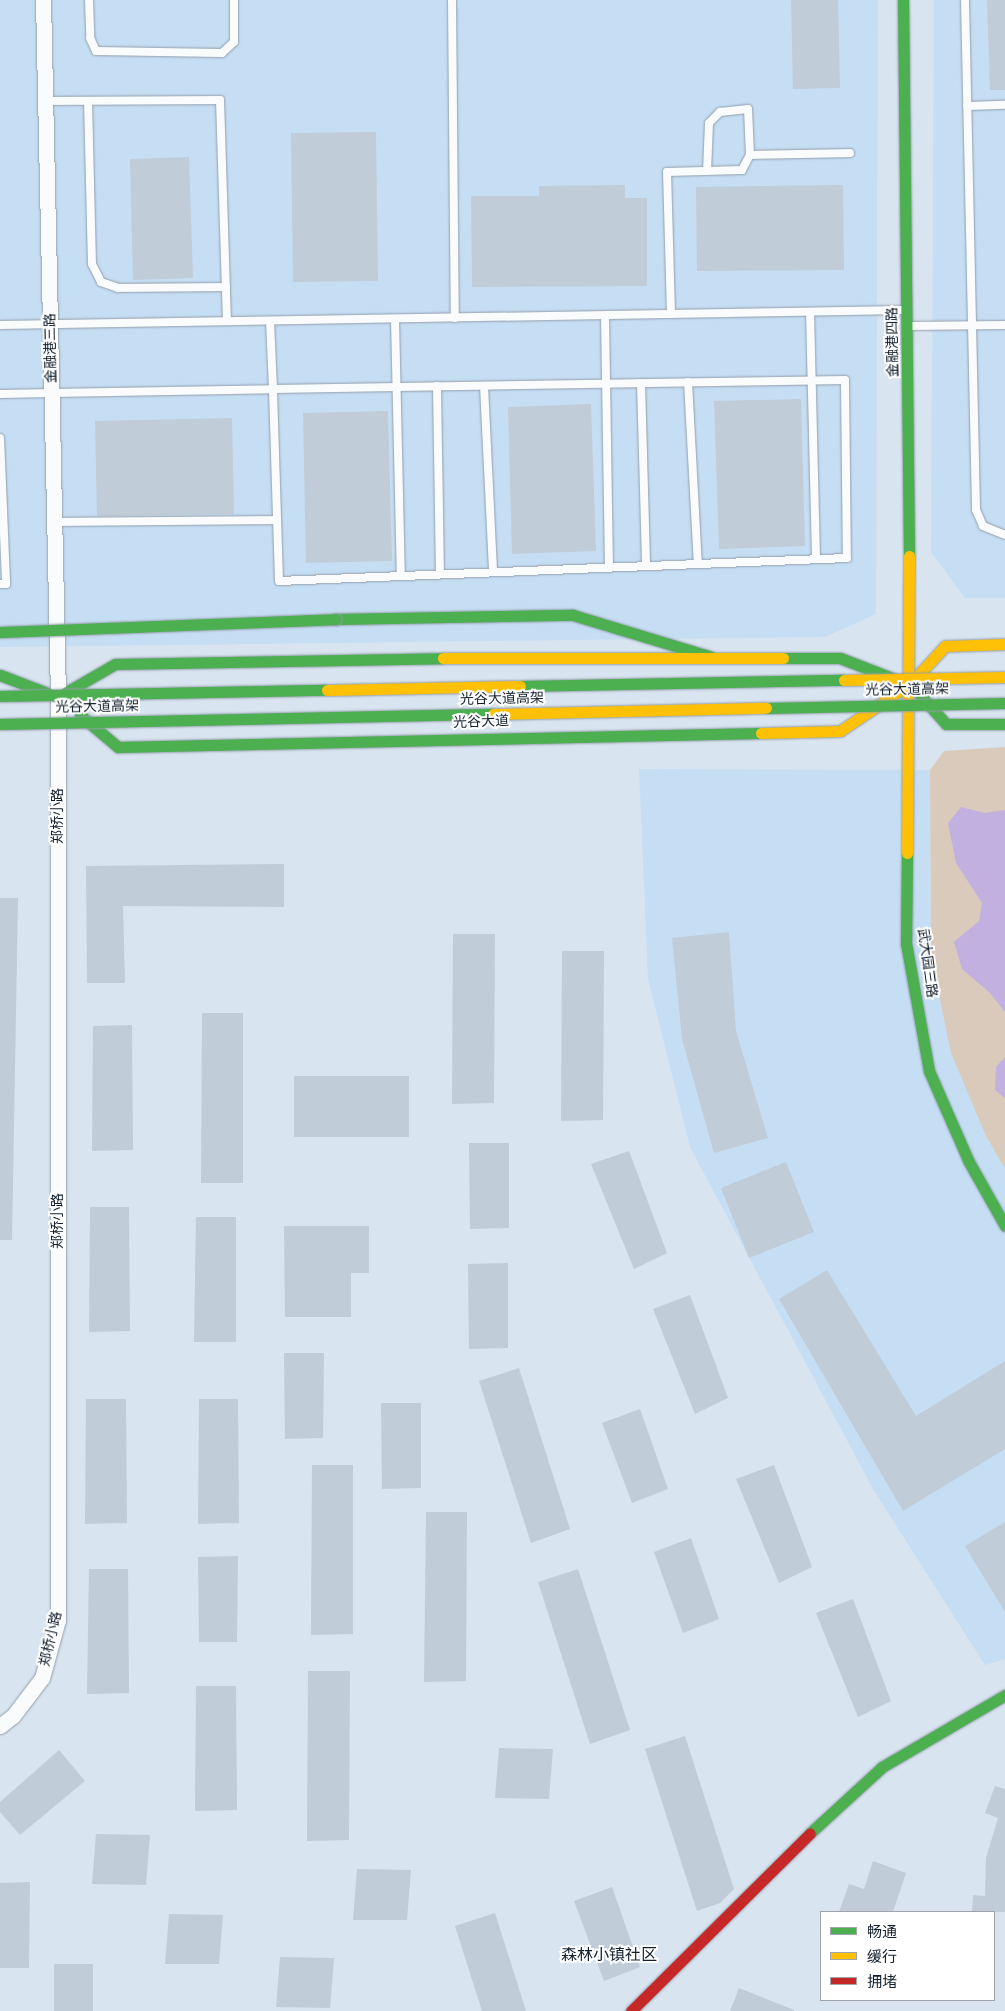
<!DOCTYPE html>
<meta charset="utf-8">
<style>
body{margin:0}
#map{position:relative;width:1005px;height:2011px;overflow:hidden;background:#d8e4ef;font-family:"Sofia Sans Condensed","Noto Sans SC",sans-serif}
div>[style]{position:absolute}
.built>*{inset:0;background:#c6def4}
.green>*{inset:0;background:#d9cabb}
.water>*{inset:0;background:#c2b0e0}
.building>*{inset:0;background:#c0ccd7}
.roads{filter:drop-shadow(0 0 1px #939faa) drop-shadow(0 0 1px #939faa)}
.lane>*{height:8px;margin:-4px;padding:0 4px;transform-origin:4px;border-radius:4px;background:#f9fbfd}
.street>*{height:15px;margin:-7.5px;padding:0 7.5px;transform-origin:7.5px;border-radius:7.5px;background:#f9fbfd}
.fast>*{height:11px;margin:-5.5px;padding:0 5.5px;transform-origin:5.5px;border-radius:5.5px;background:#4caf50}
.slow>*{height:11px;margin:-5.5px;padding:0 5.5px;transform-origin:5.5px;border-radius:5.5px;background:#ffc107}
.jam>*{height:11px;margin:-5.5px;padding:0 5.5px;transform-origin:5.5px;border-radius:5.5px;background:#c62828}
.bridges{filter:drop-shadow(0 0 1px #939faa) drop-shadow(0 0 1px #939faa)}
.fast-bridge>*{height:11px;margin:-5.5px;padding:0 5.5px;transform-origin:5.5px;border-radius:5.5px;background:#4caf50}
.slow-bridge>*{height:11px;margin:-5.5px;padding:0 5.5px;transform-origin:5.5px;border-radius:5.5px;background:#ffc107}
span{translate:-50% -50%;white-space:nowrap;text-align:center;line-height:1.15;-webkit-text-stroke:4px #fff;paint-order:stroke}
.street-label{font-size:14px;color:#121f2c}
.quarter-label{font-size:16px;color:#121f2c}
.legend{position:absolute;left:820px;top:1911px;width:175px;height:90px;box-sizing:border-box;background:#fff;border:1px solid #a0a5ab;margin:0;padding:6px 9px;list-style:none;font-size:15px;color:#121f2c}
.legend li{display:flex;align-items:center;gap:10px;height:25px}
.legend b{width:25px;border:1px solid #a0a5ab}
</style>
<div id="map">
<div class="built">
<div style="clip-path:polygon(0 0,878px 0,876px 614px,825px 637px,0 647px)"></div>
<div style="clip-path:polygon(934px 0,1005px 0,1005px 598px,965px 598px,931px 552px)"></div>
<div style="clip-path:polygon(639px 769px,930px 770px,931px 956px,986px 1136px,1005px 1169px,1005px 1659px,985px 1665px,873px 1489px,690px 1147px,648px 979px)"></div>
</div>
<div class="green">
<div style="clip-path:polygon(1005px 747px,1005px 1169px,986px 1136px,951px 1053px,931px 956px,930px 770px,944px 751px)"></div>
</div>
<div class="water">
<div style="clip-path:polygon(961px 807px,985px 813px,1005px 810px,1005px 1012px,989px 992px,962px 969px,954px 942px,979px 921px,982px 903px,956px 863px,948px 823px)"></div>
<div style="clip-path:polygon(1005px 1057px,1005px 1098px,995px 1090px,996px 1067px)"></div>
</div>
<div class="building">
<div style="clip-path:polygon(791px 0,838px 0,840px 88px,793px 89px)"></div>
<div style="clip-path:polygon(987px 0,1005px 0,1005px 90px,990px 90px)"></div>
<div style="clip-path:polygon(376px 132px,378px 281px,293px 282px,291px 133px)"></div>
<div style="clip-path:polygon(189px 157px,193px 278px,133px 280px,130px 159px)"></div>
<div style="clip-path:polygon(625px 185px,625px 198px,647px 198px,647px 286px,472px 287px,471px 196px,539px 196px,539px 186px)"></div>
<div style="clip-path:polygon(843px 185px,844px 270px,697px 271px,696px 187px)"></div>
<div style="clip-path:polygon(801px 399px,805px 546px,719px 549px,714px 401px)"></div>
<div style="clip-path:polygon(591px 404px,596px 551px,512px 554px,508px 407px)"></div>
<div style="clip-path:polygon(388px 411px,392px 561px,306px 563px,303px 413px)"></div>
<div style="clip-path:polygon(232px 418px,234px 514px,97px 516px,95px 421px)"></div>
<div style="clip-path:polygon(284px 864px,284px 907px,123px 906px,125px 983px,87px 983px,86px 866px)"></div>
<div style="clip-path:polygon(0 898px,18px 898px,12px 1240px,0 1240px)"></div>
<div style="clip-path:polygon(729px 932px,736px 1031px,768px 1138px,714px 1153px,682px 1039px,672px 938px)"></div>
<div style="clip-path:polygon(453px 934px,495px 934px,494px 1103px,452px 1104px)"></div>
<div style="clip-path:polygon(562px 951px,604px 951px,603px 1120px,561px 1121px)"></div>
<div style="clip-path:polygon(202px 1013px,243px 1013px,243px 1183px,201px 1183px)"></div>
<div style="clip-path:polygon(132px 1025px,133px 1150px,92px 1151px,93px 1026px)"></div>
<div style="clip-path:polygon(294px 1076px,409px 1076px,409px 1137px,294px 1137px)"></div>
<div style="clip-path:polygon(469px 1143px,509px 1143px,509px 1228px,470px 1229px)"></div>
<div style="clip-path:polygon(629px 1151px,667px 1253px,634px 1269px,591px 1164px)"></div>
<div style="clip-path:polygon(786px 1162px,814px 1232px,749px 1258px,721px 1188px)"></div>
<div style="clip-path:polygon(90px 1207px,129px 1207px,130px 1331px,89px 1332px)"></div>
<div style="clip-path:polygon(196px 1217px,236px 1217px,236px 1342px,194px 1342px)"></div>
<div style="clip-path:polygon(284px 1226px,369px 1226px,369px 1273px,351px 1273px,351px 1317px,285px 1317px)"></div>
<div style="clip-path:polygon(508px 1263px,508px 1348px,469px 1349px,468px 1264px)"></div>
<div style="clip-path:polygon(827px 1270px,916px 1416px,1005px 1361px,1005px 1449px,903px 1511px,779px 1299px)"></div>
<div style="clip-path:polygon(690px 1295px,728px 1398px,695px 1414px,653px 1309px)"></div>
<div style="clip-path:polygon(284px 1353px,324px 1353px,323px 1438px,285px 1439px)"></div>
<div style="clip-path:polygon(519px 1368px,570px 1529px,531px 1543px,479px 1381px)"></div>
<div style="clip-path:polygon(86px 1399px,126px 1399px,127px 1523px,85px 1524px)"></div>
<div style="clip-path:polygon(199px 1399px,238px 1399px,239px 1523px,198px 1524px)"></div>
<div style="clip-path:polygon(381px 1403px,421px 1403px,421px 1488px,382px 1489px)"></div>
<div style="clip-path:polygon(640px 1409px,668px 1489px,632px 1503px,602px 1423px)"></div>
<div style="clip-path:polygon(312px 1465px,353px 1465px,353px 1634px,311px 1635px)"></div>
<div style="clip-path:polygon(774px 1465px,812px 1567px,779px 1583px,736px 1479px)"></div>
<div style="clip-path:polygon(426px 1512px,467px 1512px,466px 1681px,424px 1682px)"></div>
<div style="clip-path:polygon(1005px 1522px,1005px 1612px,965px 1546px)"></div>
<div style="clip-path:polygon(691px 1538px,719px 1619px,683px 1633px,654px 1552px)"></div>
<div style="clip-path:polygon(238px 1556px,237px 1642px,199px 1642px,198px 1557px)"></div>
<div style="clip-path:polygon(89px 1569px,128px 1569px,129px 1693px,87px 1694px)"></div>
<div style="clip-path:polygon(578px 1569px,630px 1730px,590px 1744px,538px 1582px)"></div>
<div style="clip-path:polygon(853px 1599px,891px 1701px,858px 1717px,816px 1613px)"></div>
<div style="clip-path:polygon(308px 1671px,350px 1671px,349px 1840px,307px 1841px)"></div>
<div style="clip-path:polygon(196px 1686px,236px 1686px,237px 1810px,195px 1811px)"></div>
<div style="clip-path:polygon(685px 1736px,734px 1889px,720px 1903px,697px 1911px,645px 1749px)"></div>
<div style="clip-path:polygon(499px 1748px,553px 1749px,549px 1799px,495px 1798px)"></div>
<div style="clip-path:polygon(59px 1750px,85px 1781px,20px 1835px,0 1812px,0 1802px)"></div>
<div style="clip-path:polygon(995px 1786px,1005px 1789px,1005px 1912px,972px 1912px,973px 1895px,985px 1896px,986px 1858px,998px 1818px,985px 1813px)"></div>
<div style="clip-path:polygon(96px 1834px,150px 1835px,146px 1885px,92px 1884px)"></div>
<div style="clip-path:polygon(873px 1861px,906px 1873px,893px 1912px,839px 1912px,849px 1884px,864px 1889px)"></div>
<div style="clip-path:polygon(357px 1869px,411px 1870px,407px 1920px,353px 1920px)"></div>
<div style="clip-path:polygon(30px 1882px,29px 1968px,0 1968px,0 1883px)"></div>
<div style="clip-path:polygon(612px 1887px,640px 1967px,604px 1981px,574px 1901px)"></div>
<div style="clip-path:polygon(495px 1913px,526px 2011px,482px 2011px,455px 1926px)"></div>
<div style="clip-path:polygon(169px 1914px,223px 1915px,219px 1964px,165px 1964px)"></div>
<div style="clip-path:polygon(280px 1957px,334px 1958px,330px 2008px,276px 2007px)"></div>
<div style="clip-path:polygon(54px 1964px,93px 1964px,93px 2011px,54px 2011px)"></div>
<div style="clip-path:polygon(739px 1988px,794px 2010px,794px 2011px,730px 2011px)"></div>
</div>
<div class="roads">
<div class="lane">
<div style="left:89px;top:0;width:38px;rotate:88deg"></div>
<div style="left:90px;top:38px;width:14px;rotate:65deg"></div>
<div style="left:96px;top:51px;width:126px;rotate:0.9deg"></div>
<div style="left:222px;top:53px;width:16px;rotate:-43deg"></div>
<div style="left:234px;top:42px;width:42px;rotate:-90deg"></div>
<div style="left:452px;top:0;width:318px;rotate:89.5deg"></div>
<div style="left:965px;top:0;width:510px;rotate:88.76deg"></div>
<div style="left:976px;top:510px;width:17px;rotate:66deg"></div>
<div style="left:983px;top:526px;width:24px;rotate:22deg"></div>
<div style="left:45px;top:101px;width:175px;rotate:-0.3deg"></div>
<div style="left:220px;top:100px;width:221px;rotate:88.2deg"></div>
<div style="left:88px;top:101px;width:163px;rotate:88.6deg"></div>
<div style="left:92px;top:264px;width:20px;rotate:63deg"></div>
<div style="left:101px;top:282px;width:18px;rotate:19deg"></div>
<div style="left:118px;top:288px;width:108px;rotate:-0.5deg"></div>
<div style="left:967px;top:106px;width:38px;rotate:-2deg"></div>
<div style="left:707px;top:171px;width:48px;rotate:-87.6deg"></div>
<div style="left:709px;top:123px;width:16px;rotate:-45deg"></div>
<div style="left:720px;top:112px;width:28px;rotate:-6deg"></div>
<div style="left:748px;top:109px;width:46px;rotate:87.5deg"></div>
<div style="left:810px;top:312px;width:247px;rotate:88.6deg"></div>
<div style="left:671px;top:314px;width:142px;rotate:-91.6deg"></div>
<div style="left:667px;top:172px;width:75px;rotate:-1.5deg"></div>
<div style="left:742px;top:170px;width:17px;rotate:-62deg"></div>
<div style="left:750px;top:155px;width:100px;rotate:-1.1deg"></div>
<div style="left:605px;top:315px;width:252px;rotate:89.1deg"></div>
<div style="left:395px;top:319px;width:257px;rotate:88.7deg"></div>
<div style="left:0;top:325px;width:904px;rotate:-0.95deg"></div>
<div style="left:908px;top:326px;width:97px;rotate:-0.6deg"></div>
<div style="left:688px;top:382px;width:182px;rotate:86.9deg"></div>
<div style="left:641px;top:383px;width:183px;rotate:88.4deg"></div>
<div style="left:437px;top:386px;width:188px;rotate:89.1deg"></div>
<div style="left:484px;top:386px;width:186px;rotate:87.2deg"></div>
<div style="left:0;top:394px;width:52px;rotate:-1.1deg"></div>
<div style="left:52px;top:393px;width:221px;rotate:-1deg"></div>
<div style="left:273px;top:389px;width:572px;rotate:-0.9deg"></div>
<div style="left:845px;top:380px;width:178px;rotate:89.4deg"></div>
<div style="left:847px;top:558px;width:568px;rotate:177.68deg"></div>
<div style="left:279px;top:581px;width:192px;rotate:-91.8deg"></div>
<div style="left:273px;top:389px;width:68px;rotate:-92.5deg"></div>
<div style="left:0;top:438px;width:146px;rotate:87.6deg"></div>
<div style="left:6px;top:584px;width:6px;rotate:180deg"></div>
<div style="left:54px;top:522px;width:223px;rotate:-0.5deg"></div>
</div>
<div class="street">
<div style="left:0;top:1726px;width:16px;rotate:-38deg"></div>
<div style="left:13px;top:1716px;width:48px;rotate:-52.7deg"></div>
<div style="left:42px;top:1678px;width:60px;rotate:-74.6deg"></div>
<div style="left:58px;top:1620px;width:923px;rotate:-90deg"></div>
<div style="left:58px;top:697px;width:697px;rotate:-91.23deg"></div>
</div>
<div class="fast">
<div style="left:903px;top:0;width:556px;rotate:89.38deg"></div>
<div style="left:336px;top:619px;width:237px;rotate:-1deg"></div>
<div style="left:573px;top:615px;width:145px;rotate:16.8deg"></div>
<div style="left:783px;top:658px;width:57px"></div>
<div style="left:840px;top:658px;width:56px;rotate:21deg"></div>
<div style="left:0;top:675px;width:62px;rotate:20.8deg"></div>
<div style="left:58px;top:697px;width:66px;rotate:-30.1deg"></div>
<div style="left:115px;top:664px;width:328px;rotate:-1deg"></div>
<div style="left:920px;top:695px;width:39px;rotate:48deg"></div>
<div style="left:946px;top:724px;width:59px"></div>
<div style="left:80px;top:715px;width:50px;rotate:40.1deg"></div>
<div style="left:118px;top:747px;width:643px;rotate:-1.25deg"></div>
<div style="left:907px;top:853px;width:90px;rotate:90.6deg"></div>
<div style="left:906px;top:943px;width:130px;rotate:79.8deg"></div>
<div style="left:929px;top:1071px;width:99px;rotate:66.3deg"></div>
<div style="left:969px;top:1162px;width:73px;rotate:60.6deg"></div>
<div style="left:810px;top:1833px;width:98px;rotate:-42.5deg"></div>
<div style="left:882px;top:1767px;width:143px;rotate:-30.3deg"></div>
</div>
<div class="slow">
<div style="left:443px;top:658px;width:340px"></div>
<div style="left:761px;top:733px;width:79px;rotate:-1.5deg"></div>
<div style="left:840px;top:731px;width:84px;rotate:-33.9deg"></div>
<div style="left:910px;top:684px;width:52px;rotate:-47.4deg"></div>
<div style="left:945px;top:646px;width:60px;rotate:-1.9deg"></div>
<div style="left:907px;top:853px;width:297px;rotate:-89.6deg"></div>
</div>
<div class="jam">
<div style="left:631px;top:2011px;width:252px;rotate:-44.8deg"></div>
</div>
</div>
<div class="bridges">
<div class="fast-bridge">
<div style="left:0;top:632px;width:336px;rotate:-2.2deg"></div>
<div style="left:520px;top:686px;width:324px;rotate:-1.1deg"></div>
<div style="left:0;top:696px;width:327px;rotate:-1.1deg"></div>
<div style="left:766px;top:708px;width:239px;rotate:-1.2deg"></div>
<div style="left:0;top:724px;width:493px;rotate:-1.2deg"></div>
</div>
<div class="slow-bridge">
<div style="left:844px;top:680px;width:161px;rotate:-1.1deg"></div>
<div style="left:327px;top:690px;width:193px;rotate:-1.2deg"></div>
<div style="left:493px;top:714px;width:273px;rotate:-1.3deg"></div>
</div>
</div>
<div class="street-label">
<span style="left:893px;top:342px;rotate:-91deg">金融港四路</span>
<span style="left:51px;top:348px;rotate:-91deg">金融港三路</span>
<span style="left:907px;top:690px;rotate:-1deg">光谷大道高架</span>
<span style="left:502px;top:699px;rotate:-1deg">光谷大道高架</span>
<span style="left:97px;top:707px;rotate:-1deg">光谷大道高架</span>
<span style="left:481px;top:722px;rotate:-2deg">光谷大道</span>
<span style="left:58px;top:816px;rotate:-90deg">郑桥小路</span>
<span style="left:927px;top:963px;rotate:82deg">武大园三路</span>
<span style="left:58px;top:1221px;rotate:-90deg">郑桥小路</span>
<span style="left:51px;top:1639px;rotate:-77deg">郑桥小路</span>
</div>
<div class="quarter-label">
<span style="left:609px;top:1956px">森林小镇社区</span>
</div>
<ul class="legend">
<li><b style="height:6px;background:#4caf50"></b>畅通</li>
<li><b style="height:6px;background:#ffc107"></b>缓行</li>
<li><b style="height:6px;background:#c62828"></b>拥堵</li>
</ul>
</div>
